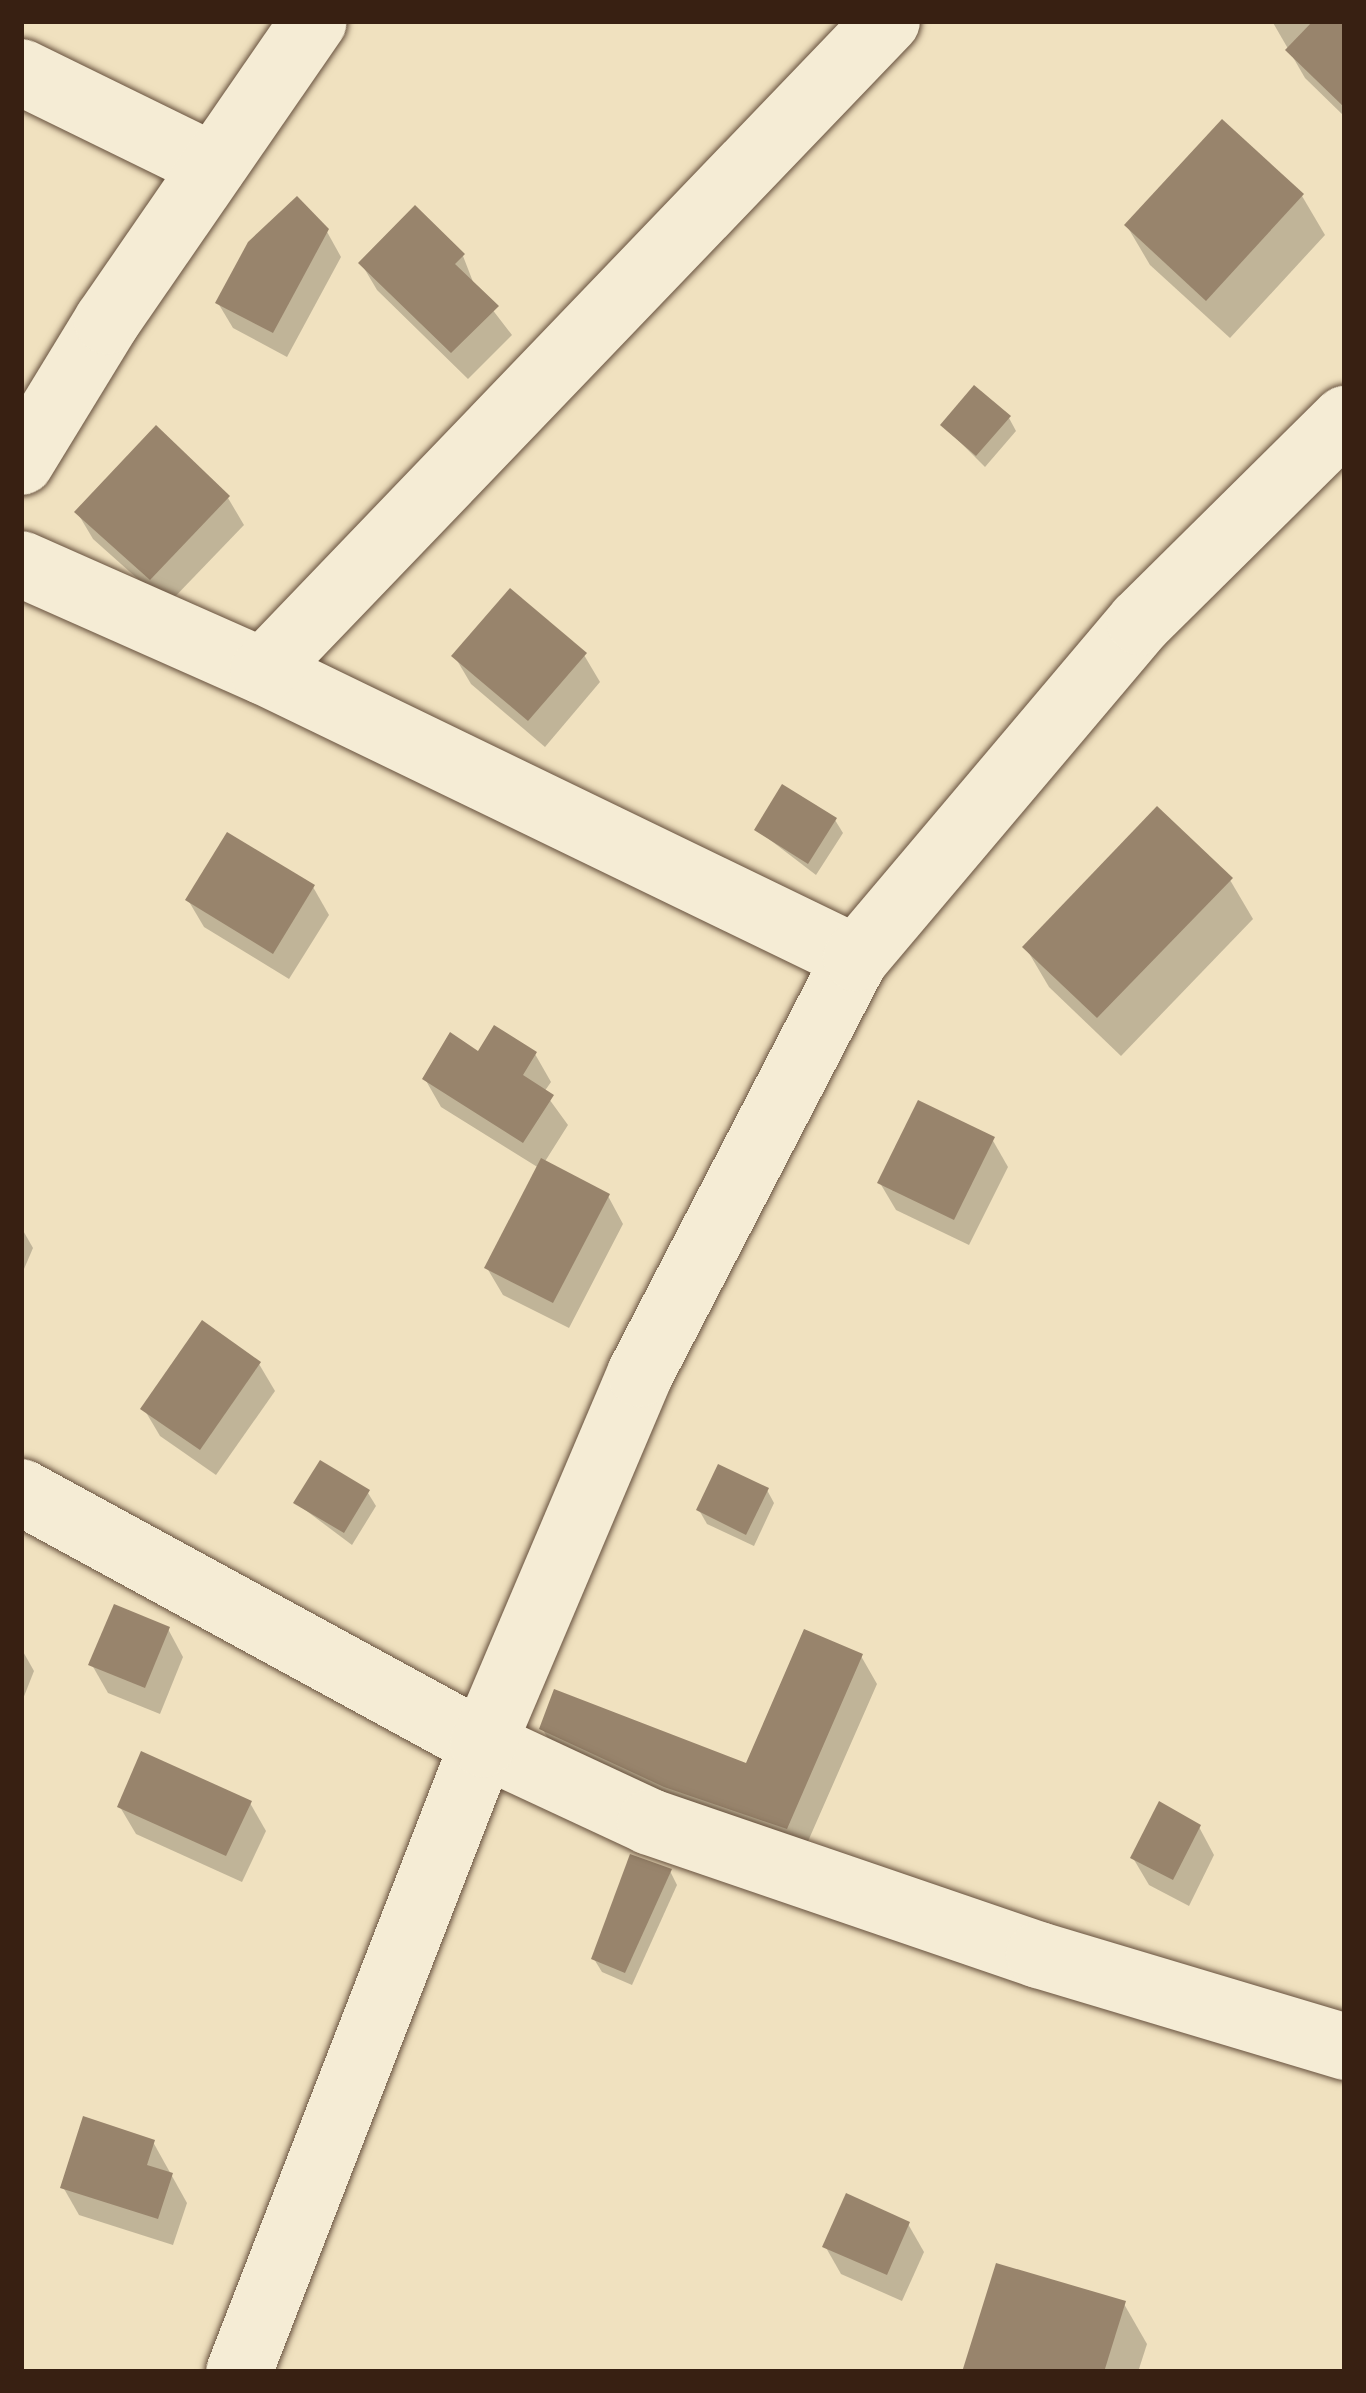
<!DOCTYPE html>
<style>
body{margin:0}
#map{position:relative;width:1366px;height:2393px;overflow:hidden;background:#f0e1bf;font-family:Vollkorn,serif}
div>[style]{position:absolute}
.shadow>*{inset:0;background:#0003}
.building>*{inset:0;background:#98846c}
.roads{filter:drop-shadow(0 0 3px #66503d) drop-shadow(0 0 3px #66503d)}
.minor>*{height:66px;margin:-33px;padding:0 33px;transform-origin:33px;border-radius:33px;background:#f5ecd5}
span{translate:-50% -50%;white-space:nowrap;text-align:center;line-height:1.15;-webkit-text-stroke:9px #f5ecd5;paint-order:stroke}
.frame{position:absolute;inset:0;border:24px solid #382012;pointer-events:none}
</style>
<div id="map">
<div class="shadow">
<div style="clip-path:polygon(1272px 21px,1345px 21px,1345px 117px,1305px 78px)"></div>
<div style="clip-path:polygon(1302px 196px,1325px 235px,1230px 338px,1150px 265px,1127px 226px)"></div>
<div style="clip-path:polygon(326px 230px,341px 257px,287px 357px,233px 328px,218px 303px)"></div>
<div style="clip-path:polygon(463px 256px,475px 287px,512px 335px,468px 379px,377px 290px,361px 263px)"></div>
<div style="clip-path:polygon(1009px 418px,1016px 431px,985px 467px,943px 425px)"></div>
<div style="clip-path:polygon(228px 498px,244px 525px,167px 605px,93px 539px,77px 512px)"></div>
<div style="clip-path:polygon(584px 655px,600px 682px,545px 747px,471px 684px,455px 657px)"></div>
<div style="clip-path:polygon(835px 820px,843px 833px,816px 875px,757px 830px)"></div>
<div style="clip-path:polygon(1230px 880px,1253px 919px,1121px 1056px,1049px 987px,1026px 948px)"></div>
<div style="clip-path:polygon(313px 887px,329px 915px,289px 979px,204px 927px,188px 900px)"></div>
<div style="clip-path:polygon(535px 1054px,551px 1082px,544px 1092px,568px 1125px,544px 1163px,608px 1196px,623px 1224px,569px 1328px,503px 1295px,487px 1268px,539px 1168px,441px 1107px,425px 1079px,479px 1055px)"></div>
<div style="clip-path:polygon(992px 1139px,1008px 1167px,969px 1245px,896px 1210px,880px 1183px)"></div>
<div style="clip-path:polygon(21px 1227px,33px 1248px,21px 1276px)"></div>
<div style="clip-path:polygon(259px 1364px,275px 1391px,216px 1475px,160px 1436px,144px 1409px)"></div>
<div style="clip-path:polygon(767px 1490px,774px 1503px,754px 1546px,707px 1524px,699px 1510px)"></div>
<div style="clip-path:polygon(368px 1493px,376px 1506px,352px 1545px,296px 1503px)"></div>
<div style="clip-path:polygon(168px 1629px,183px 1657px,160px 1714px,108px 1693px,92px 1665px)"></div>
<div style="clip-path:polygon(21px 1648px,34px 1671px,21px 1704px)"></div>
<div style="clip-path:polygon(861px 1656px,877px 1684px,802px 1855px,558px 1756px,542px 1728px,747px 1767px)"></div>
<div style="clip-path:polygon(250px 1803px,266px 1831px,242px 1882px,136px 1834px,120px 1807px)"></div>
<div style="clip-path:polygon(1199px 1827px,1214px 1855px,1189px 1906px,1149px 1885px,1133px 1858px)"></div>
<div style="clip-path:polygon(670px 1871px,677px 1885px,632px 1985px,602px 1972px,594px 1959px)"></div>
<div style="clip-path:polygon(153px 2142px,187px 2203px,173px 2245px,79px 2215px,63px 2187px)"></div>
<div style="clip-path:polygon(908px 2224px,924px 2252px,902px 2301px,841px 2274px,825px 2246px)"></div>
<div style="clip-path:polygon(1124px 2304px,1147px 2344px,1138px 2372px,965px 2372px)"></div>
</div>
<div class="building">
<div style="clip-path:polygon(1313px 21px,1345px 21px,1345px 108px,1285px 50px)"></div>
<div style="clip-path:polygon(1222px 119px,1304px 194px,1206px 301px,1124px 225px)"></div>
<div style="clip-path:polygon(297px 196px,329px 229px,273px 333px,215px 303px,248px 242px)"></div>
<div style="clip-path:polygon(415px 205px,465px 254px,455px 264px,499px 306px,451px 353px,358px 263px)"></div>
<div style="clip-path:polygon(974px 385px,1011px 416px,976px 456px,940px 425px)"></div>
<div style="clip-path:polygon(156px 425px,230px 496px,150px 580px,74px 512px)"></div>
<div style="clip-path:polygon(510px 588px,587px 653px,528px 721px,451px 656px)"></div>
<div style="clip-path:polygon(782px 784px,837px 818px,808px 864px,754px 830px)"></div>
<div style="clip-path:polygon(1157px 806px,1233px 878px,1097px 1018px,1022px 947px)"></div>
<div style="clip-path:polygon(227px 832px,315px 885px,273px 954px,185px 900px)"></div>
<div style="clip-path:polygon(494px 1025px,537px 1052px,523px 1075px,554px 1095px,523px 1143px,422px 1079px,450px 1032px,478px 1051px)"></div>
<div style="clip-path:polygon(918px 1100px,995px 1137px,954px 1220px,877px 1183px)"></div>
<div style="clip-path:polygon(541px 1158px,610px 1194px,553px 1303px,484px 1268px)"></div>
<div style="clip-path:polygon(202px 1320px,261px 1362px,200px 1450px,140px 1409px)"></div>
<div style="clip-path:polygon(320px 1460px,370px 1490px,344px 1533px,293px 1503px)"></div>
<div style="clip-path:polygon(718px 1464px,769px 1488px,746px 1535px,696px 1510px)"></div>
<div style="clip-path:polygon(114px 1604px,170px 1627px,145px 1688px,88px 1665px)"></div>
<div style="clip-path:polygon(804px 1629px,863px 1654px,787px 1829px,664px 1787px,539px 1729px,554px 1689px,746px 1763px)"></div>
<div style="clip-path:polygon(141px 1751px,252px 1801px,226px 1856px,117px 1807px)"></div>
<div style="clip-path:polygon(1159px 1801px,1201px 1825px,1173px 1880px,1130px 1858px)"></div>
<div style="clip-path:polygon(630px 1854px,672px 1869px,625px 1973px,591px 1959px)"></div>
<div style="clip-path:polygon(83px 2116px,155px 2140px,147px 2165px,173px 2173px,158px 2219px,60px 2188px)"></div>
<div style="clip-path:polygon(846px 2193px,910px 2222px,887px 2275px,822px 2247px)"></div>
<div style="clip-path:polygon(996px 2263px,1126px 2301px,1104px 2372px,962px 2372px)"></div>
</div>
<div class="roads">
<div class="minor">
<div style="left:21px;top:72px;width:214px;rotate:26.1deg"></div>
<div style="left:21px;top:462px;width:165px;rotate:-58.6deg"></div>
<div style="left:107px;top:321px;width:364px;rotate:-55.4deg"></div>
<div style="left:21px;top:564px;width:265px;rotate:23.9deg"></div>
<div style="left:263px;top:671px;width:659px;rotate:25.83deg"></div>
<div style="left:263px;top:671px;width:901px;rotate:-46.17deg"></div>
<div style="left:21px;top:1492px;width:526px;rotate:28.61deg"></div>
<div style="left:483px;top:1744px;width:184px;rotate:25deg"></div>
<div style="left:650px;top:1822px;width:411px;rotate:18.9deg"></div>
<div style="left:1039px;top:1955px;width:320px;rotate:16.7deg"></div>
<div style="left:239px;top:2372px;width:674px;rotate:-68.77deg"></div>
<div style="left:483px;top:1744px;width:402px;rotate:-67deg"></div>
<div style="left:640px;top:1374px;width:469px;rotate:-62.6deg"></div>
<div style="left:856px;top:958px;width:440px;rotate:-49.8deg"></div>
<div style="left:1140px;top:622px;width:289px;rotate:-44.7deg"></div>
</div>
</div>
<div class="frame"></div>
</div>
